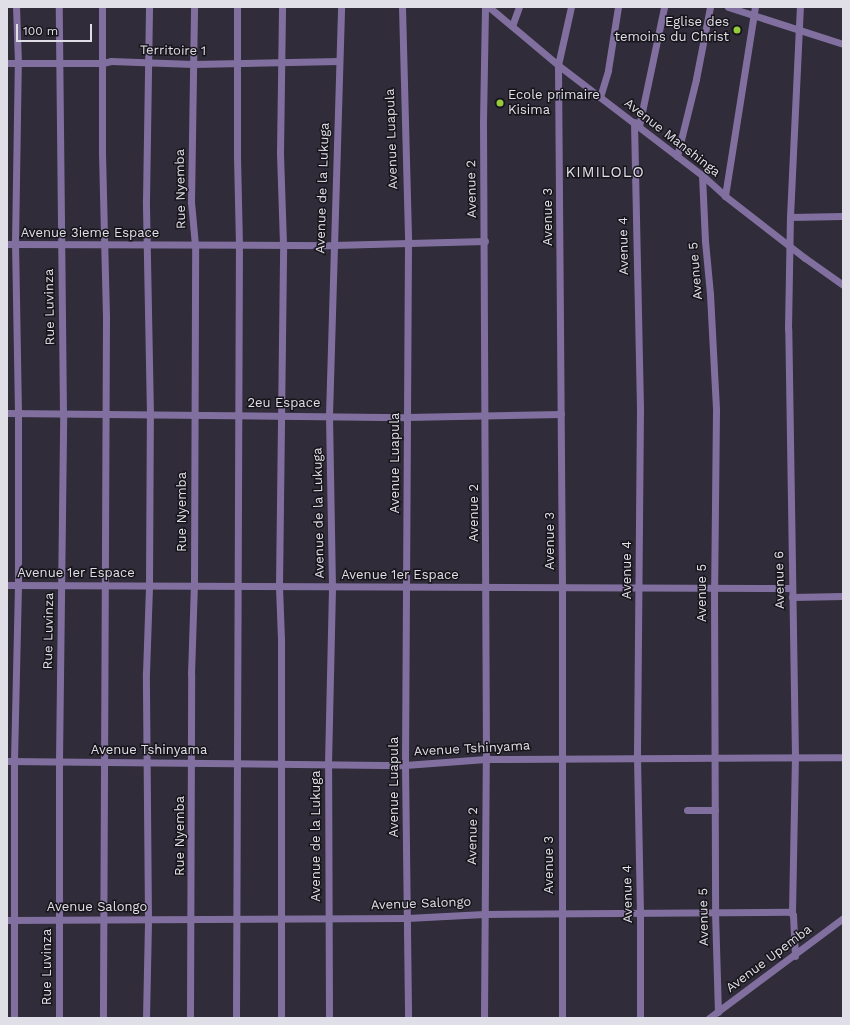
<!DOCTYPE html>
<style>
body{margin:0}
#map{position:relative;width:850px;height:1025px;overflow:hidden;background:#302c39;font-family:"Work Sans",sans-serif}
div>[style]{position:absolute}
.minor>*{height:7px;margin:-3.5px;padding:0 3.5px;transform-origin:3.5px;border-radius:3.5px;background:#81709f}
.dots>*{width:11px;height:11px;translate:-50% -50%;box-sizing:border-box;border:2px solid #17151b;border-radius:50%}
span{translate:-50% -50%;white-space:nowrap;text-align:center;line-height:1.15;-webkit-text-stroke:3px #17151b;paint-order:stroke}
.poi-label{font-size:13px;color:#e0dee6}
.right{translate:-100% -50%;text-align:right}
.left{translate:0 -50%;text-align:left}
.street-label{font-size:13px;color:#e0dee6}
.quarter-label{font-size:15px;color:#e0dee6;letter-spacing:1px}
.frame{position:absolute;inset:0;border:8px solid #e0dee6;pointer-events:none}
.scale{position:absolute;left:16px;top:24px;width:76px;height:18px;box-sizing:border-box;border:2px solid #e0dee6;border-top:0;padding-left:5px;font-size:12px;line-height:14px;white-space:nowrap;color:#e0dee6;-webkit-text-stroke:3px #17151b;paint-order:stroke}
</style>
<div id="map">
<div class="minor">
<div style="left:102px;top:7px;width:146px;rotate:90deg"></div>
<div style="left:102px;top:153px;width:164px;rotate:88.6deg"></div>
<div style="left:106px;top:317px;width:701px;rotate:90.25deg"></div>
<div style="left:402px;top:7px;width:237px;rotate:88.5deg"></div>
<div style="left:408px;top:244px;width:521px;rotate:90.33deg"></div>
<div style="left:405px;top:765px;width:253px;rotate:89.3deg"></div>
<div style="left:489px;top:7px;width:90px;rotate:40deg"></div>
<div style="left:558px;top:65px;width:181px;rotate:37.4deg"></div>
<div style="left:702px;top:175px;width:31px;rotate:42deg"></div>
<div style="left:725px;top:196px;width:101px;rotate:37.8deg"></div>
<div style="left:805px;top:258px;width:47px;rotate:35.4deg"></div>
<div style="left:728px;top:7px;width:121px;rotate:17.8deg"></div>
<div style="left:512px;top:26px;width:20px;rotate:-70deg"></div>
<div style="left:7px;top:63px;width:96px"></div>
<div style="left:103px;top:63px;width:8px;rotate:-14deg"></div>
<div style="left:111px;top:61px;width:82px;rotate:2.1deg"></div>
<div style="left:193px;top:64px;width:146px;rotate:-1.2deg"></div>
<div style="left:600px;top:97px;width:28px;rotate:-73deg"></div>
<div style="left:608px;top:70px;width:64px;rotate:-81deg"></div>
<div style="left:634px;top:122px;width:286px;rotate:88.8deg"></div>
<div style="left:640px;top:408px;width:349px;rotate:90.5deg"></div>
<div style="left:637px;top:757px;width:156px;rotate:88.9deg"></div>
<div style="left:640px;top:913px;width:105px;rotate:90deg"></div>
<div style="left:639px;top:126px;width:122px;rotate:-78.1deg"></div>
<div style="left:677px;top:156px;width:79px;rotate:-76.1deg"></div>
<div style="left:696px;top:79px;width:73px;rotate:-79deg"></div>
<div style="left:702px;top:175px;width:66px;rotate:87.4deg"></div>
<div style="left:705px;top:241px;width:53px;rotate:84.6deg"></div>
<div style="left:710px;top:294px;width:116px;rotate:87deg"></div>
<div style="left:716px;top:410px;width:179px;rotate:90.6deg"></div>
<div style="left:714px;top:589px;width:323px;rotate:89.8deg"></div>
<div style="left:715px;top:912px;width:100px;rotate:88.3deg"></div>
<div style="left:725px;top:196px;width:191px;rotate:-81deg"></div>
<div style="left:790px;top:217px;width:53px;rotate:-1.1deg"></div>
<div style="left:7px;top:244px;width:326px;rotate:0.2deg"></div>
<div style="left:333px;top:245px;width:152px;rotate:-1.5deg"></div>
<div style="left:7px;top:413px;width:399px;rotate:0.6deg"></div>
<div style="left:406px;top:417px;width:155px;rotate:-1.1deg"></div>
<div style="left:7px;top:585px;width:785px;rotate:0.22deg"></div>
<div style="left:792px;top:597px;width:51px;rotate:-1.1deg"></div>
<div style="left:7px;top:761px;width:398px;rotate:0.6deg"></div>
<div style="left:405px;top:765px;width:81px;rotate:-4.2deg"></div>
<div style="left:486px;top:759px;width:357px;rotate:-0.3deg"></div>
<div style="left:687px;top:810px;width:28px"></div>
<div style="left:792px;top:912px;width:155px;rotate:-88.9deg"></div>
<div style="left:795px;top:757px;width:428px;rotate:-90.9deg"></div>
<div style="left:788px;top:329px;width:112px;rotate:-89deg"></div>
<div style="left:790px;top:217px;width:210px;rotate:-87.3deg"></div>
<div style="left:7px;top:920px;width:400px;rotate:-0.3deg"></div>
<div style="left:407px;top:918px;width:77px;rotate:-3deg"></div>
<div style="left:484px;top:914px;width:306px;rotate:-0.4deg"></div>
<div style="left:790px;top:912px;width:4px;rotate:45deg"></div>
<div style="left:793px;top:915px;width:41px;rotate:87.2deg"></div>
<div style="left:14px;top:1018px;width:257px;rotate:-90deg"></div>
<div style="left:14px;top:761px;width:175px;rotate:-88.7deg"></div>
<div style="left:18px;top:586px;width:173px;rotate:-90deg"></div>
<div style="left:18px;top:413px;width:169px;rotate:-91deg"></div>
<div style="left:15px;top:244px;width:181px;rotate:-89.1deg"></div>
<div style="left:18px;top:63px;width:56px;rotate:-92deg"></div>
<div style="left:59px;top:1018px;width:257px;rotate:-90deg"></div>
<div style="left:59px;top:761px;width:347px;rotate:-89.3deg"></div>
<div style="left:63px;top:414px;width:407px;rotate:-90.6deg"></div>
<div style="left:146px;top:1018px;width:99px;rotate:-88.8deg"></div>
<div style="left:148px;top:919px;width:246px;rotate:-90.5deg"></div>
<div style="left:146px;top:673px;width:88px;rotate:-88deg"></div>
<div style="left:149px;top:585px;width:170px;rotate:-89.7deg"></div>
<div style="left:150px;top:415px;width:215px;rotate:-91.1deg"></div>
<div style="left:146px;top:200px;width:193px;rotate:-89.1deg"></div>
<div style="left:190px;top:1018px;width:344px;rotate:-89.8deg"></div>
<div style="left:191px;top:674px;width:89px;rotate:-88.1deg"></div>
<div style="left:194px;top:585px;width:340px;rotate:-89.8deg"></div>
<div style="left:195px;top:245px;width:43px;rotate:-95.3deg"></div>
<div style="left:191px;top:202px;width:195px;rotate:-89.1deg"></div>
<div style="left:236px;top:1018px;width:773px;rotate:-89.78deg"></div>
<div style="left:239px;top:245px;width:90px;rotate:-91.3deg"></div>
<div style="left:237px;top:155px;width:148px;rotate:-90deg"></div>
<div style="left:281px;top:1018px;width:379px;rotate:-90deg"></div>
<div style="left:281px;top:639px;width:53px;rotate:-92.2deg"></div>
<div style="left:279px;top:586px;width:342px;rotate:-89.3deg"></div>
<div style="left:283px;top:244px;width:91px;rotate:-91.9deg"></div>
<div style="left:280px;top:153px;width:146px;rotate:-89.2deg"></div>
<div style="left:329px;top:1018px;width:254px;rotate:-90.2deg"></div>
<div style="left:328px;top:764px;width:177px;rotate:-88.7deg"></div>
<div style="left:332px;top:587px;width:172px;rotate:-91deg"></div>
<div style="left:329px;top:415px;width:408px;rotate:-88.3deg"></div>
<div style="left:484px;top:1018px;width:259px;rotate:-89.6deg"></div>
<div style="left:486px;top:759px;width:637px;rotate:-90.27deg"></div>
<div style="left:483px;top:122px;width:115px;rotate:-89deg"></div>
<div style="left:562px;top:1018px;width:431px;rotate:-90deg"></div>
<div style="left:562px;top:587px;width:522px;rotate:-90.44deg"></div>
<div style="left:558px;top:65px;width:59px;rotate:-77.4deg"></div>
<div style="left:709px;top:1018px;width:167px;rotate:-36.7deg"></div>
</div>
<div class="dots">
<div style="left:737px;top:30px;background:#94cc3c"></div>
<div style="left:500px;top:103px;background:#94cc3c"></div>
</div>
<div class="poi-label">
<span class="right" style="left:729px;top:30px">Eglise des<br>temoins du Christ</span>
<span class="left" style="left:508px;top:103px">Ecole primaire<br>Kisima</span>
</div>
<div class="street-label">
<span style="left:173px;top:51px;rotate:1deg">Territoire 1</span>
<span style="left:672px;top:138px;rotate:38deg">Avenue Manshinga</span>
<span style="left:392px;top:139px;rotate:-92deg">Avenue Luapula</span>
<span style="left:323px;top:188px;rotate:-88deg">Avenue de la Lukuga</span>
<span style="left:181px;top:189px;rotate:-91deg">Rue Nyemba</span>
<span style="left:472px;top:189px;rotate:-91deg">Avenue 2</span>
<span style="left:548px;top:217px;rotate:-90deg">Avenue 3</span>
<span style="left:90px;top:233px">Avenue 3ieme Espace</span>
<span style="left:624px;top:246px;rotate:-91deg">Avenue 4</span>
<span style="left:696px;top:271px;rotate:-95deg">Avenue 5</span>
<span style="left:50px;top:307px;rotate:-91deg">Rue Luvinza</span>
<span style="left:284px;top:403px">2eu Espace</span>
<span style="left:395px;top:463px;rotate:-90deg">Avenue Luapula</span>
<span style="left:182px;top:512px;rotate:-90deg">Rue Nyemba</span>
<span style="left:319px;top:513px;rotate:-91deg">Avenue de la Lukuga</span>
<span style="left:474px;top:513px;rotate:-90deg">Avenue 2</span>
<span style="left:550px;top:541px;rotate:-90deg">Avenue 3</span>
<span style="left:627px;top:570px;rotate:-90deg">Avenue 4</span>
<span style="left:76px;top:573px">Avenue 1er Espace</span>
<span style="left:400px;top:575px">Avenue 1er Espace</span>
<span style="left:780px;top:580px;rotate:-91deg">Avenue 6</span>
<span style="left:702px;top:593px;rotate:-90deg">Avenue 5</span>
<span style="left:49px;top:631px;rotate:-89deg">Rue Luvinza</span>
<span style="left:472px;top:749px;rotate:-3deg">Avenue Tshinyama</span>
<span style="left:149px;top:750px">Avenue Tshinyama</span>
<span style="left:394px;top:787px;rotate:-90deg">Avenue Luapula</span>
<span style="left:180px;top:836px;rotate:-90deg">Rue Nyemba</span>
<span style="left:316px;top:836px;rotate:-90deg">Avenue de la Lukuga</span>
<span style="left:473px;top:836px;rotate:-89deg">Avenue 2</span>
<span style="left:549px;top:865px;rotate:-90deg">Avenue 3</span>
<span style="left:628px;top:894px;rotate:-91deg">Avenue 4</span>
<span style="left:421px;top:904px;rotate:-2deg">Avenue Salongo</span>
<span style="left:97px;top:907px">Avenue Salongo</span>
<span style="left:704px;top:917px;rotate:-91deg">Avenue 5</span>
<span style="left:769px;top:959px;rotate:-37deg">Avenue Upemba</span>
<span style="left:47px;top:967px;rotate:-90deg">Rue Luvinza</span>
</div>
<div class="quarter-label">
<span style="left:605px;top:173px">KIMILOLO</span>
</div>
<div class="frame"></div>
<div class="scale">100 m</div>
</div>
